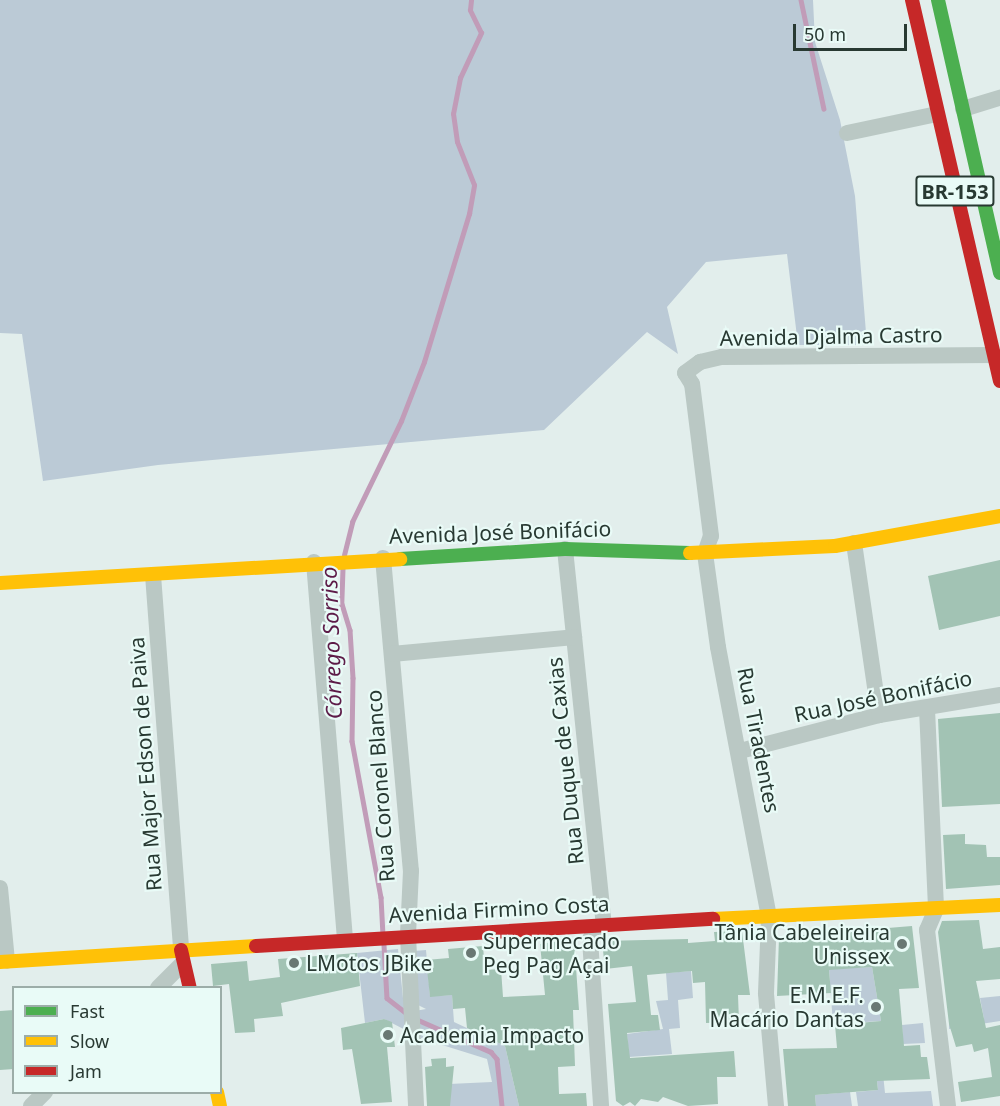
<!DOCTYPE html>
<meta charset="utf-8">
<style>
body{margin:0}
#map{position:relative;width:1000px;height:1106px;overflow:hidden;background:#e2eeec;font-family:"Noto Sans",sans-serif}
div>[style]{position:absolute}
.green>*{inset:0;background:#bbcad6}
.stream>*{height:4.5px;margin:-2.25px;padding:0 2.25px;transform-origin:2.25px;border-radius:2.25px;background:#c19cb8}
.building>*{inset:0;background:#a2c3b4}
.street>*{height:16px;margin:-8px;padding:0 8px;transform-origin:8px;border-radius:8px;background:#bac8c4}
.fast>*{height:14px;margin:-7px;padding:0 7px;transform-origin:7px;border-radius:7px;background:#4caf50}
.slow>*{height:14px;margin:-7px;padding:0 7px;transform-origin:7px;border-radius:7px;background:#ffc107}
.jam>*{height:14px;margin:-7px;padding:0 7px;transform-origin:7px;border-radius:7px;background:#c62828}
.dots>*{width:16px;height:16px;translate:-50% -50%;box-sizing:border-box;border:3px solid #e9fbf7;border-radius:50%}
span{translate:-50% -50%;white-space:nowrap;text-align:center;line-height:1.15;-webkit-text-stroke:4.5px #e9fbf7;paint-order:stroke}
.shield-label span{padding:2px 4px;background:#e9fbf7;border:2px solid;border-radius:4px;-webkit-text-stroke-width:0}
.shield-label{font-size:20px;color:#283932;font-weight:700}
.street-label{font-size:21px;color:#283932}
.poi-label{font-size:21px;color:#283932}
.right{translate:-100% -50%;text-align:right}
.left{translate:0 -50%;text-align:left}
.water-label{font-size:22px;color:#5d1b48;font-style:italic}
.legend{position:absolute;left:12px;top:986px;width:210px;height:108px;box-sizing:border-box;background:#e9fbf7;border:2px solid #9cada8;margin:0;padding:8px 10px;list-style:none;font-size:18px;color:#283932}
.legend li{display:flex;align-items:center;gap:12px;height:30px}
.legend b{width:30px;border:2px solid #9cada8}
.scale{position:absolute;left:793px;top:24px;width:114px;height:27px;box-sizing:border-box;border:3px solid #283932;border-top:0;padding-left:8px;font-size:18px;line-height:21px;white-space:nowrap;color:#283932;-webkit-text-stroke:4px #e9fbf7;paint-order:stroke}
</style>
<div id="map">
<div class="green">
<div style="clip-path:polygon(0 0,813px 0,815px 42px,840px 120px,855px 196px,867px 345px,798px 345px,787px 254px,706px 262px,667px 307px,678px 354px,647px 332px,544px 430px,158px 465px,43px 481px,22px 334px,0 333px)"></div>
<div style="clip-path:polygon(398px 949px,403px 998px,415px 1011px,426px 1009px,418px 1005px,414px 951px,426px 950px,430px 996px,452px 995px,454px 1022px,505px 1046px,519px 1106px,450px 1106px,449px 1084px,492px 1082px,487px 1059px,423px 1039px,384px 1019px,365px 1023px,357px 953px)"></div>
<div style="clip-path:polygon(872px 967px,881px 1021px,833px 1024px,829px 969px)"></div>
<div style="clip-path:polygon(691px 971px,693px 998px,678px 1000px,680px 1028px,669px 1029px,672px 1054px,629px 1057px,627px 1034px,663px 1029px,656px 1001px,668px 1000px,666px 973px)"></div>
<div style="clip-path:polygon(1000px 996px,1000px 1021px,949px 1029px,949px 1024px,984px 1019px,980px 998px)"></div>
<div style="clip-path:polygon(923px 1023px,925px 1043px,903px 1044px,902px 1025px)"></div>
<div style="clip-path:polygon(873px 1045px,880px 1045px,885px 1093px,931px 1091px,933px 1106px,858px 1106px,856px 1092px,878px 1090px)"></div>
<div style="clip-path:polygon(850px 1092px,852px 1106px,816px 1106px,815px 1095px)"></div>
</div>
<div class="stream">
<div style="left:801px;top:0;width:111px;rotate:78.1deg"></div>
<div style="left:344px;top:555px;width:34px;rotate:-76deg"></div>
<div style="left:352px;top:522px;width:112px;rotate:-64.1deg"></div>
<div style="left:401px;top:421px;width:63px;rotate:-68.7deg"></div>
<div style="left:424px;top:362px;width:155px;rotate:-73.1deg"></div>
<div style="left:469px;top:214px;width:29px;rotate:-80deg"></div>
<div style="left:474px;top:185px;width:46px;rotate:-111.6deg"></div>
<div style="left:457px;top:142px;width:28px;rotate:-98deg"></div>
<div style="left:453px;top:114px;width:37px;rotate:-79deg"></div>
<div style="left:460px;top:78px;width:50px;rotate:-65deg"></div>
<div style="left:481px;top:33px;width:25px;rotate:-116deg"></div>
<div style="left:470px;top:10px;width:10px;rotate:-84deg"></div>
<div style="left:343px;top:569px;width:35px;rotate:92deg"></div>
<div style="left:342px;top:604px;width:27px;rotate:73deg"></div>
<div style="left:350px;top:630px;width:48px;rotate:86.4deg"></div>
<div style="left:353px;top:678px;width:63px;rotate:90.9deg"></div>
<div style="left:352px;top:741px;width:159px;rotate:79.5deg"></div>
<div style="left:381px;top:897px;width:34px;rotate:87deg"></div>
<div style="left:384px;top:945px;width:53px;rotate:86.8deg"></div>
<div style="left:387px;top:998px;width:28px;rotate:38deg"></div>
<div style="left:416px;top:1019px;width:82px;rotate:23.7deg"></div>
<div style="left:491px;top:1052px;width:9px;rotate:49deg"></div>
<div style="left:497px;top:1059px;width:47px;rotate:83.9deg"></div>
</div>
<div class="building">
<div style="clip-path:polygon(1000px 560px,1000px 616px,939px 630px,928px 576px)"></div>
<div style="clip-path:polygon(1000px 713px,1000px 804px,942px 807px,938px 719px)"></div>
<div style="clip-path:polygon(965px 834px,965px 844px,986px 845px,987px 857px,1000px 857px,1000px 885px,946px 889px,943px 835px)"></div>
<div style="clip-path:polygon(979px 920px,983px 949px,1000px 947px,1000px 979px,976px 981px,986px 1028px,1000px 1025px,1000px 1096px,961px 1102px,958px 1082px,992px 1077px,988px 1048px,974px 1052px,972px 1044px,956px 1047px,949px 1024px,938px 932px,942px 921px)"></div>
<div style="clip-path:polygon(912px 926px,919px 988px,899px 989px,904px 1046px,920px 1045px,921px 1057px,927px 1057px,930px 1079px,877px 1081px,878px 1090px,815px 1095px,816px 1106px,788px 1106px,783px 1049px,837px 1048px,835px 1025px,881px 1021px,872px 967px,829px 970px,831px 993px,777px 996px,779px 937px)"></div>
<div style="clip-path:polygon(742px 931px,750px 995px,738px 995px,739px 1022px,706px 1023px,705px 982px,693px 983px,692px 971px,647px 975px,651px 1015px,658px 1015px,660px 1030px,627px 1033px,630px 1058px,734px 1051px,736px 1077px,717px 1077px,718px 1104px,688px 1106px,663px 1097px,658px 1102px,641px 1099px,635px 1106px,630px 1102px,623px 1106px,616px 1101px,608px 1004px,636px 1002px,632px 966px,605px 969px,602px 941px,688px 939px,688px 943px,715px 941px,714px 932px)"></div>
<div style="clip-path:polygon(574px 939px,579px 1010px,573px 1010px,575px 1066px,558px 1067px,559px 1094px,586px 1093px,587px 1106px,519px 1106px,505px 1046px,467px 1028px,465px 1008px,453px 1009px,452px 995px,430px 997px,426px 960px,449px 958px,448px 949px,483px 946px,485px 970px,501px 969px,503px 997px,545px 995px,540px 944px)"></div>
<div style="clip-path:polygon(357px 953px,360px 986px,281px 1003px,283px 1016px,254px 1019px,255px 1032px,235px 1033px,229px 984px,213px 986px,211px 964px,247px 961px,249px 981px,280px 977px,278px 959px)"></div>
<div style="clip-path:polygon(14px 1010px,14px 1069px,0 1070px,0 1011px)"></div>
<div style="clip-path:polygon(384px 1019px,392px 1022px,395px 1047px,387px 1047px,392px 1102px,361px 1104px,352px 1049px,343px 1050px,341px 1028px)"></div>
<div style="clip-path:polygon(446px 1058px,446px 1067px,454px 1066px,450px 1106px,427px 1106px,425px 1067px,432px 1066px,431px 1059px)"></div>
</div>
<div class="street">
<div style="left:963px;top:109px;width:39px;rotate:-17deg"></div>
<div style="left:847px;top:133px;width:92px;rotate:-11.9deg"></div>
<div style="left:854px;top:543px;width:174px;rotate:81.7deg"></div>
<div style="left:565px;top:549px;width:377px;rotate:84.1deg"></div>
<div style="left:604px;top:924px;width:21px;rotate:133deg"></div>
<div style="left:590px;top:939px;width:167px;rotate:86.2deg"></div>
<div style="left:383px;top:558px;width:314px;rotate:84.9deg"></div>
<div style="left:411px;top:871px;width:64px;rotate:92.7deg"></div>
<div style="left:408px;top:935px;width:171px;rotate:87.3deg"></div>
<div style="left:314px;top:562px;width:378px;rotate:85.3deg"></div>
<div style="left:153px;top:575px;width:376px;rotate:85.7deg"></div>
<div style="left:392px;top:654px;width:183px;rotate:-5.3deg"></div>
<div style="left:927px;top:709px;width:200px;rotate:87.4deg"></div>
<div style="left:936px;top:909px;width:23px;rotate:113deg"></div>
<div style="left:927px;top:930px;width:177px;rotate:83.2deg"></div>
<div style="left:740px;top:751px;width:144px;rotate:-14.5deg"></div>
<div style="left:879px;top:715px;width:123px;rotate:-9.4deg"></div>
<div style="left:0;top:888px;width:73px;rotate:84.5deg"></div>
<div style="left:158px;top:988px;width:35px;rotate:-45deg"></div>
<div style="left:31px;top:1106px;width:20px;rotate:-45deg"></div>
<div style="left:776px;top:1106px;width:113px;rotate:-95.1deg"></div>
<div style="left:766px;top:993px;width:76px;rotate:-87.7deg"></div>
<div style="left:769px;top:917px;width:275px;rotate:-100.7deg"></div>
<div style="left:718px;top:647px;width:95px;rotate:-97.9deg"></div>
<div style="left:705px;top:553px;width:18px;rotate:-71deg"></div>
<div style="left:711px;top:536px;width:153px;rotate:-97.1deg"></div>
<div style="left:692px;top:384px;width:13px;rotate:-122deg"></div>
<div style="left:685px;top:373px;width:19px;rotate:-36deg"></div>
<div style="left:700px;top:362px;width:23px;rotate:-13deg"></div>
<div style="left:722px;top:357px;width:272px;rotate:-0.4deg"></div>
</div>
<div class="fast">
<div style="left:938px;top:0;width:280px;rotate:77.2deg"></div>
<div style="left:400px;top:559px;width:165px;rotate:-3.5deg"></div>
<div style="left:565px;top:549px;width:125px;rotate:1.8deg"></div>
</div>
<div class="slow">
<div style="left:690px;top:553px;width:145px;rotate:-2.8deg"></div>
<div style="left:835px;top:546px;width:168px;rotate:-10.3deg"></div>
<div style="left:0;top:583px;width:401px;rotate:-3.4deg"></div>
<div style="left:713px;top:919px;width:287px;rotate:-2.8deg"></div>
<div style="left:0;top:962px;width:256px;rotate:-3.6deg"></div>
<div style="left:217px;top:1092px;width:14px;rotate:78deg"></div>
</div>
<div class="jam">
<div style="left:912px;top:0;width:391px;rotate:77deg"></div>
<div style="left:256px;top:946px;width:458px;rotate:-3.4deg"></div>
<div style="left:181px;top:950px;width:39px;rotate:77deg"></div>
</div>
<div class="dots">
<div style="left:902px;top:944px;background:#697873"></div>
<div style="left:471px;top:953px;background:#697873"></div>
<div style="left:294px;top:963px;background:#697873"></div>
<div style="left:876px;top:1007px;background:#697873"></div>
<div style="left:388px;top:1035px;background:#697873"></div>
</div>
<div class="shield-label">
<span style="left:955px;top:191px">BR-153</span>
</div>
<div class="street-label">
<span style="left:831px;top:336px;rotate:-1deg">Avenida Djalma Castro</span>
<span style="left:500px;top:532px;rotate:-2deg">Avenida José Bonifácio</span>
<span style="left:883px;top:696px;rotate:-12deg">Rua José Bonifácio</span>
<span style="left:759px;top:740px;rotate:79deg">Rua Tiradentes</span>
<span style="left:565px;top:761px;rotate:-96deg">Rua Duque de Caxias</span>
<span style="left:145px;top:764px;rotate:-94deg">Rua Major Edson de Paiva</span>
<span style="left:380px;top:786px;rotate:-94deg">Rua Coronel Blanco</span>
<span style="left:499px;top:909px;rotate:-3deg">Avenida Firmino Costa</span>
</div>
<div class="poi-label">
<span class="right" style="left:890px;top:944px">Tânia Cabeleireira<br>Unissex</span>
<span class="left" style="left:483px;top:953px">Supermecado<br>Peg Pag Açai</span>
<span class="left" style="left:306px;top:963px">LMotos JBike</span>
<span class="right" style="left:864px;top:1007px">E.M.E.F.<br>Macário Dantas</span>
<span class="left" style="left:400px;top:1035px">Academia Impacto</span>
</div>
<div class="water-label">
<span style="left:331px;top:643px;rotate:-92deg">Córrego Sorriso</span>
</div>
<ul class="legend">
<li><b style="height:8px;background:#4caf50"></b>Fast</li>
<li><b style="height:8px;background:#ffc107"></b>Slow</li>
<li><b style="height:8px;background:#c62828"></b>Jam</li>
</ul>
<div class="scale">50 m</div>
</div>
